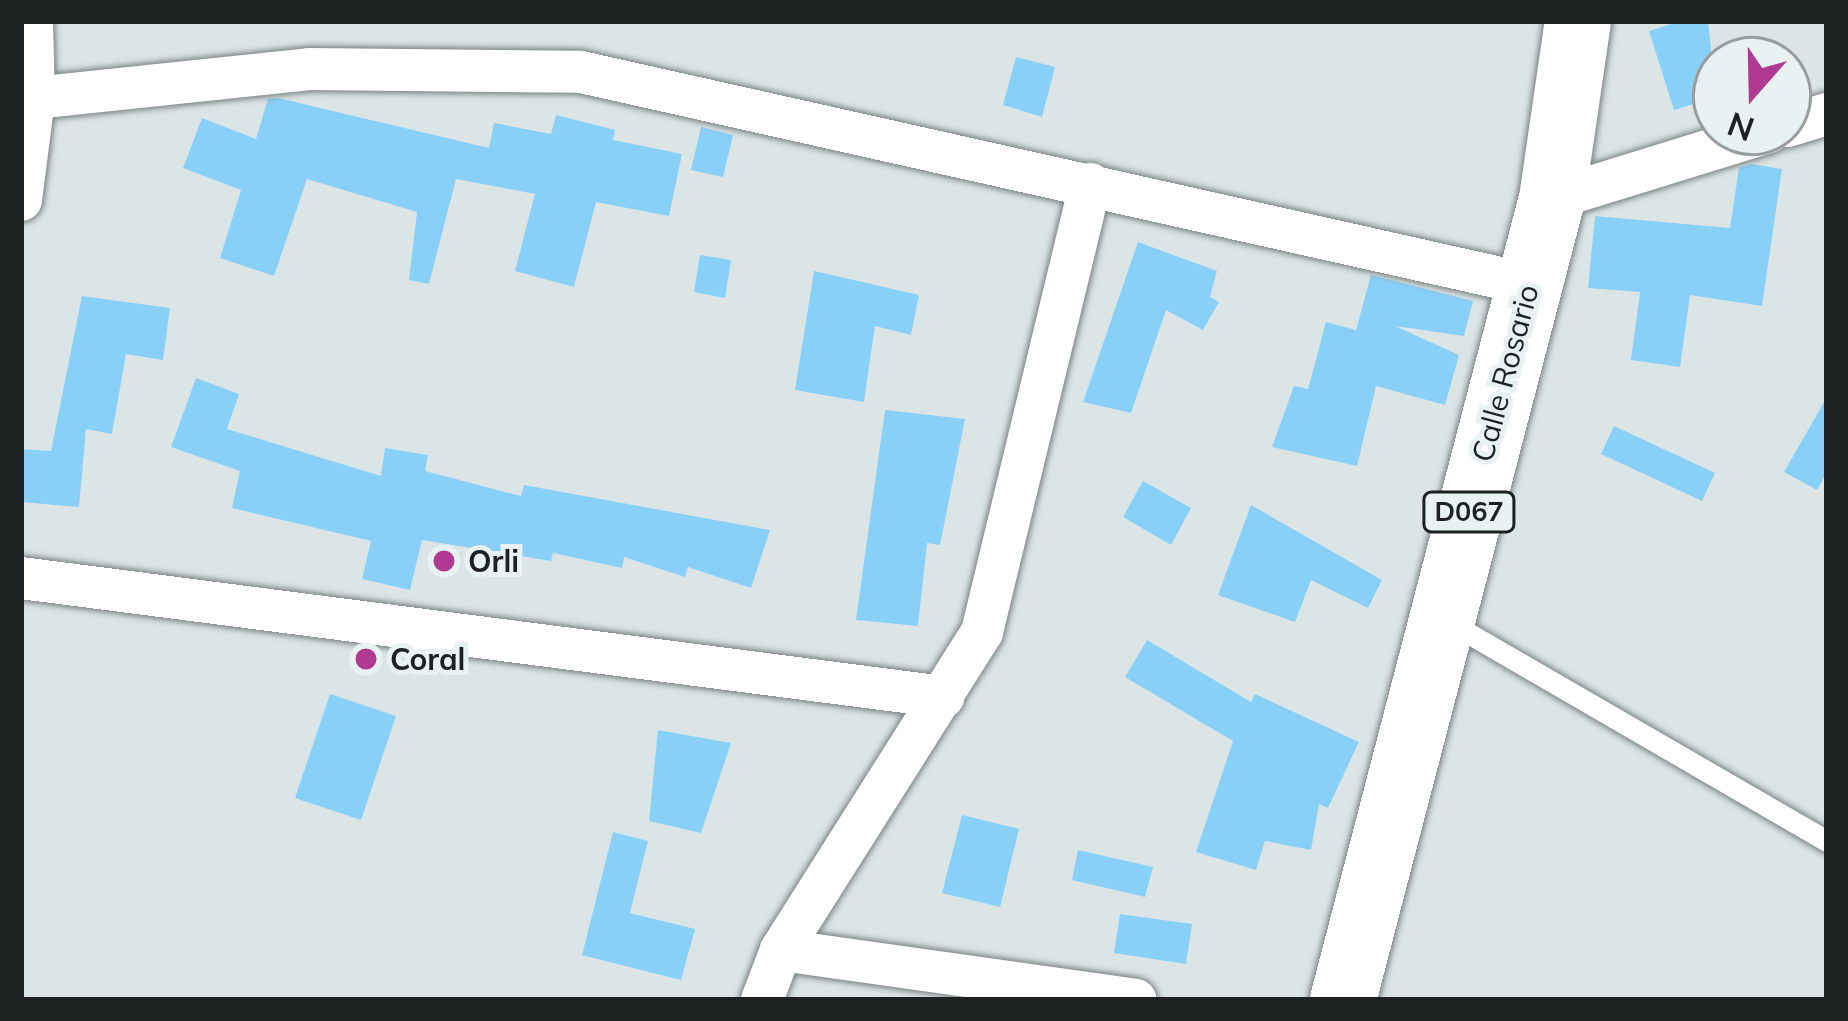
<!DOCTYPE html>
<style>
body{margin:0}
#map{position:relative;width:1848px;height:1021px;overflow:hidden;background:#dce5e6;font-family:Mulish,sans-serif}
div>[style]{position:absolute}
.building>*{inset:0;background:#89d0f9}
.roads{filter:drop-shadow(0 0 3px #7a8283) drop-shadow(0 0 3px #7a8283)}
.service>*{height:21px;margin:-10.5px;padding:0 10.5px;transform-origin:10.5px;border-radius:10.5px;background:#fff}
.minor>*{height:42px;margin:-21px;padding:0 21px;transform-origin:21px;border-radius:21px;background:#fff}
.primary>*{height:66px;margin:-33px;padding:0 33px;transform-origin:33px;border-radius:33px;background:#fff}
.dots>*{width:33px;height:33px;translate:-50% -50%;box-sizing:border-box;border:6px solid #e9f2f3;border-radius:50%}
span{translate:-50% -50%;white-space:nowrap;text-align:center;line-height:1.15;-webkit-text-stroke:10px #e9f2f3;paint-order:stroke}
.shield-label span{padding:3px 9px;background:#e9f2f3;border:3px solid;border-radius:9px;-webkit-text-stroke-width:0}
.shield-label{font-size:27px;color:#1e2121;font-weight:700}
.street-label{font-size:30px;color:#1e2121}
.poi-label{font-size:30px;color:#1e2121;font-weight:700}
.left{translate:0 -50%;text-align:left}
.frame{position:absolute;inset:0;border:24px solid #1e2121;pointer-events:none}
.north{position:absolute;left:1692px;top:36px;width:120px;height:120px;box-sizing:border-box;background:#e9f2f3;border:3px solid #989e9f;border-radius:50%;rotate:200deg;font-size:33px;font-weight:700;line-height:48px;text-align:center;color:#1e2121}
.north::after{content:'';display:block;margin:auto;width:42px;height:54px;background:#b03a91;clip-path:polygon(50% 0,100% 100%,50% 72%,0 100%)}
</style>
<div id="map">
<div class="building">
<div style="clip-path:polygon(1681px 21px,1708px 21px,1716px 97px,1674px 110px,1649px 31px)"></div>
<div style="clip-path:polygon(1016px 57px,1055px 67px,1042px 117px,1003px 105px)"></div>
<div style="clip-path:polygon(278px 98px,489px 148px,494px 123px,551px 134px,556px 115px,615px 130px,613px 140px,682px 154px,669px 216px,596px 202px,574px 287px,515px 271px,535px 194px,456px 179px,429px 284px,409px 280px,417px 212px,307px 179px,274px 276px,220px 258px,241px 190px,183px 168px,202px 118px,256px 139px,268px 99px)"></div>
<div style="clip-path:polygon(701px 127px,733px 135px,723px 177px,691px 170px)"></div>
<div style="clip-path:polygon(1752px 164px,1782px 169px,1762px 306px,1690px 295px,1680px 367px,1631px 360px,1640px 292px,1588px 288px,1595px 216px,1730px 228px,1739px 168px)"></div>
<div style="clip-path:polygon(1138px 242px,1217px 271px,1210px 297px,1219px 302px,1203px 330px,1166px 310px,1131px 413px,1083px 402px)"></div>
<div style="clip-path:polygon(700px 255px,731px 260px,725px 298px,694px 292px)"></div>
<div style="clip-path:polygon(814px 271px,919px 295px,911px 335px,875px 326px,864px 402px,795px 390px)"></div>
<div style="clip-path:polygon(1371px 275px,1473px 301px,1464px 336px,1395px 326px,1459px 355px,1445px 405px,1376px 386px,1357px 466px,1272px 447px,1294px 386px,1308px 389px,1326px 322px,1356px 330px)"></div>
<div style="clip-path:polygon(82px 296px,170px 308px,163px 360px,126px 354px,112px 434px,86px 429px,79px 507px,21px 502px,21px 449px,51px 451px)"></div>
<div style="clip-path:polygon(196px 378px,239px 394px,227px 429px,381px 476px,385px 448px,428px 455px,425px 471px,521px 496px,524px 485px,770px 530px,751px 588px,688px 567px,685px 577px,624px 557px,622px 568px,553px 553px,551px 561px,422px 540px,410px 590px,362px 579px,371px 541px,232px 508px,240px 471px,171px 447px)"></div>
<div style="clip-path:polygon(1827px 397px,1827px 472px,1817px 490px,1784px 472px)"></div>
<div style="clip-path:polygon(885px 410px,965px 419px,940px 545px,927px 543px,918px 626px,856px 620px)"></div>
<div style="clip-path:polygon(1614px 426px,1715px 473px,1702px 501px,1601px 454px)"></div>
<div style="clip-path:polygon(1143px 481px,1191px 508px,1171px 545px,1123px 517px)"></div>
<div style="clip-path:polygon(1251px 505px,1382px 580px,1368px 608px,1311px 580px,1295px 622px,1218px 595px)"></div>
<div style="clip-path:polygon(1147px 640px,1251px 702px,1255px 694px,1359px 742px,1328px 808px,1319px 804px,1311px 850px,1265px 841px,1256px 870px,1196px 852px,1233px 741px,1125px 677px)"></div>
<div style="clip-path:polygon(330px 694px,396px 716px,361px 820px,295px 798px)"></div>
<div style="clip-path:polygon(658px 730px,731px 743px,701px 833px,649px 821px)"></div>
<div style="clip-path:polygon(962px 815px,1019px 829px,1000px 907px,942px 893px)"></div>
<div style="clip-path:polygon(613px 832px,648px 841px,630px 913px,695px 929px,681px 980px,582px 955px)"></div>
<div style="clip-path:polygon(1078px 850px,1153px 867px,1145px 897px,1072px 880px)"></div>
<div style="clip-path:polygon(1120px 914px,1192px 924px,1186px 964px,1114px 953px)"></div>
</div>
<div class="roads">
<div class="service">
<div style="left:1449px;top:622px;width:437px;rotate:30.1deg"></div>
</div>
<div class="minor">
<div style="left:34px;top:98px;width:277px;rotate:-6deg"></div>
<div style="left:309px;top:69px;width:272px;rotate:0.6deg"></div>
<div style="left:581px;top:72px;width:969px;rotate:12.63deg"></div>
<div style="left:1788px;top:126px;width:41px;rotate:-17.1deg"></div>
<div style="left:1552px;top:199px;width:227px;rotate:-17.2deg"></div>
<div style="left:21px;top:200px;width:103px;rotate:-82.7deg"></div>
<div style="left:34px;top:98px;width:77px;rotate:-91.5deg"></div>
<div style="left:21px;top:578px;width:930px;rotate:7.35deg"></div>
<div style="left:781px;top:950px;width:358px;rotate:8deg"></div>
<div style="left:762px;top:1000px;width:53px;rotate:-69.2deg"></div>
<div style="left:781px;top:950px;width:376px;rotate:-57.7deg"></div>
<div style="left:982px;top:632px;width:461px;rotate:-76.4deg"></div>
</div>
<div class="primary">
<div style="left:1343px;top:1000px;width:828px;rotate:-75.38deg"></div>
<div style="left:1552px;top:199px;width:180px;rotate:-81.7deg"></div>
</div>
</div>
<div class="dots">
<div style="left:444px;top:561px;background:#b03a91"></div>
<div style="left:366px;top:659px;background:#b03a91"></div>
</div>
<div class="shield-label">
<span style="left:1469px;top:512px">D067</span>
</div>
<div class="street-label">
<span style="left:1505px;top:373px;rotate:-75deg">Calle Rosario</span>
</div>
<div class="poi-label">
<span class="left" style="left:468px;top:561px">Orli</span>
<span class="left" style="left:390px;top:659px">Coral</span>
</div>
<div class="frame"></div>
<div class="north">N</div>
</div>
